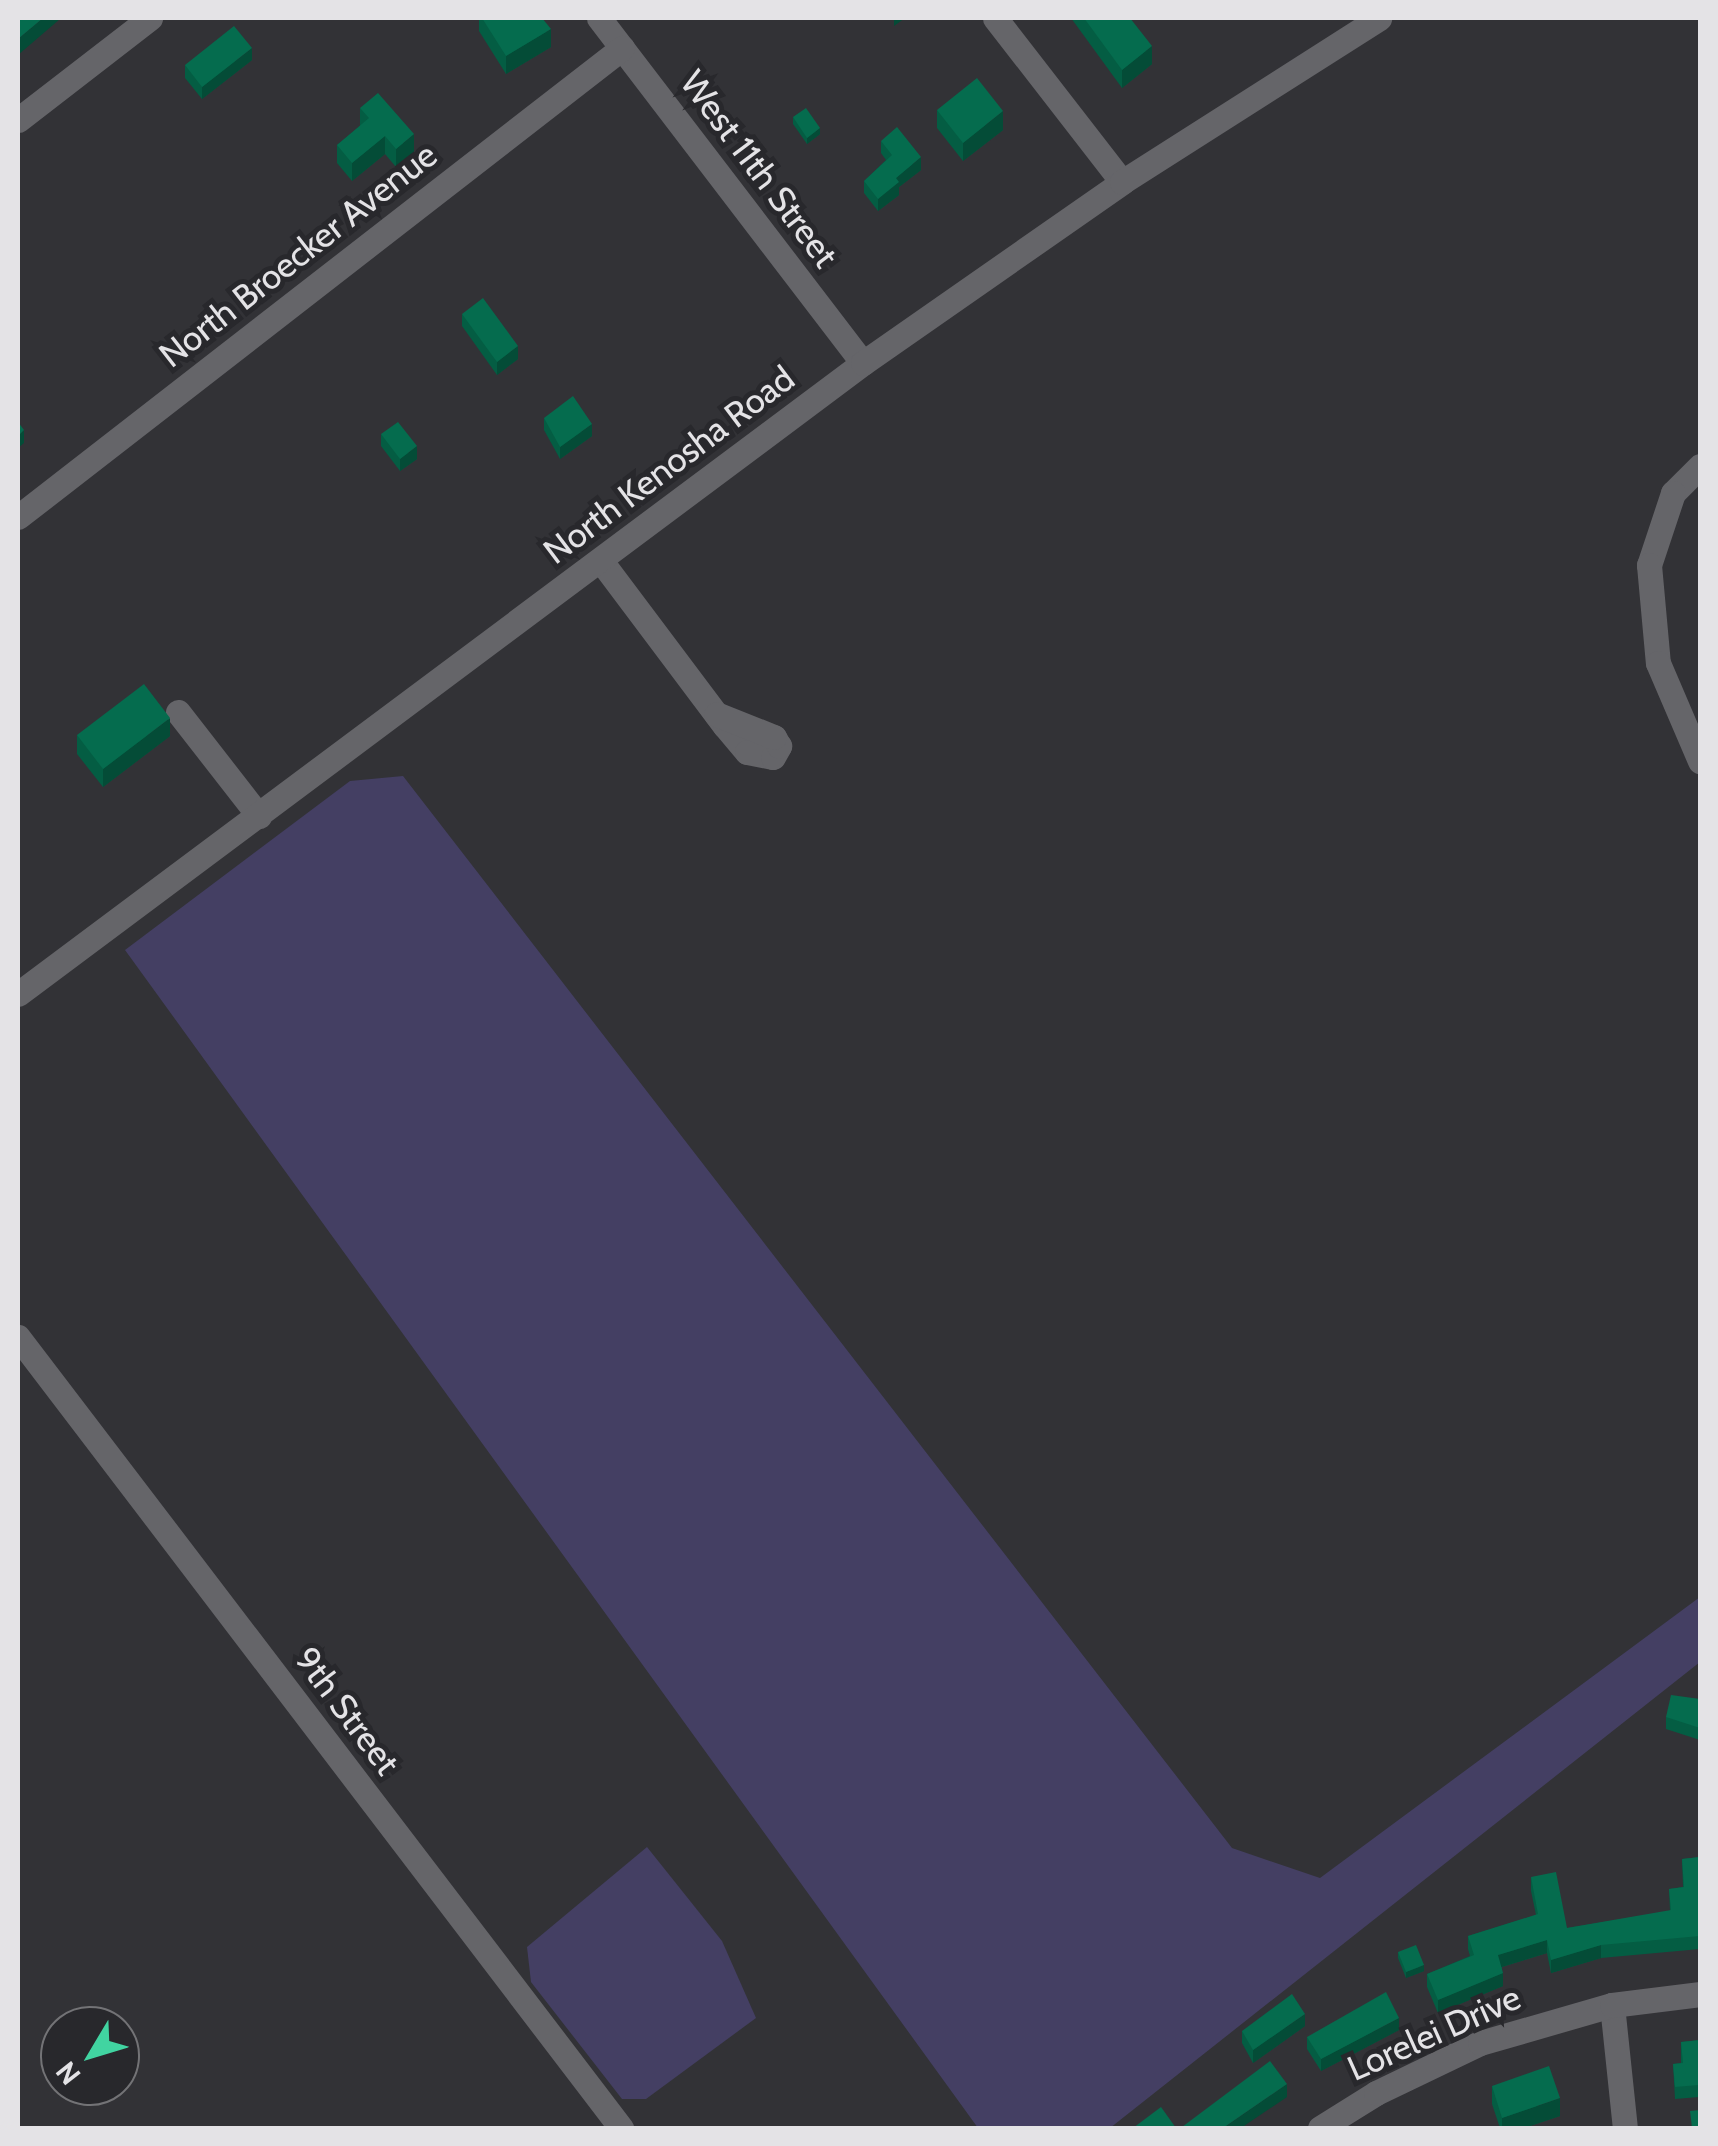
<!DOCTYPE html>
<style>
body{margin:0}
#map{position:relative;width:1718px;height:2146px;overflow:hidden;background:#323236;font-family:Cabin,sans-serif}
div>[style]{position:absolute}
.green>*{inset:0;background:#443f63}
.minor>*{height:25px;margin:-12.5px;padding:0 12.5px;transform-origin:12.5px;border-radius:12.5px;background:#656569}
.wall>*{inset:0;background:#045d43}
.shaded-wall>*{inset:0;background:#044c37}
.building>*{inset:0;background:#056c4e}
span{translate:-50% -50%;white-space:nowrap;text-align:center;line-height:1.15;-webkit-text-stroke:10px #28282c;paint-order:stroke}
.street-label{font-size:35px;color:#e4e3e6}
.frame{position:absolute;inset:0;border:20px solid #e4e3e6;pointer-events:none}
.north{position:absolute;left:40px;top:2006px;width:100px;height:100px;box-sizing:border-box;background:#28282c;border:2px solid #737376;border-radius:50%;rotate:232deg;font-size:28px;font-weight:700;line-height:40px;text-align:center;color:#e4e3e6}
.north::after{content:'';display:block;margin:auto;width:35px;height:45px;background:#41d4a1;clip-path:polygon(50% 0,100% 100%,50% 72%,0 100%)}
</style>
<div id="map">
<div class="green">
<div style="clip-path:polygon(403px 776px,1232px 1848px,1320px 1878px,1700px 1597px,1700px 1662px,1110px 2128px,978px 2128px,125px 950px,350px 781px)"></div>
<div style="clip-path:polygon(647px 1847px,722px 1941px,756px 2018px,646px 2099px,622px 2099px,531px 1982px,527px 1947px)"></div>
</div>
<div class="minor">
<div style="left:599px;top:18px;width:434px;rotate:52.6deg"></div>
<div style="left:995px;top:18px;width:207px;rotate:52.2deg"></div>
<div style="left:18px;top:120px;width:167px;rotate:-37.7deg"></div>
<div style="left:1700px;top:466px;width:38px;rotate:135deg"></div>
<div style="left:1673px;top:493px;width:76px;rotate:108.4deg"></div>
<div style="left:1649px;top:565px;width:98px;rotate:84.8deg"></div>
<div style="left:1658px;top:663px;width:107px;rotate:66.8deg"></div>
<div style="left:18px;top:517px;width:765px;rotate:-37.83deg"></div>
<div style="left:601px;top:561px;width:206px;rotate:53.1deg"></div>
<div style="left:725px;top:726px;width:34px;rotate:50deg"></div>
<div style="left:747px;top:752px;width:26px;rotate:11deg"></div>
<div style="left:773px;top:757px;width:13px;rotate:-61deg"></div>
<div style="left:779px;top:746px;width:10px;rotate:-119deg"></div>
<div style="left:774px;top:737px;width:62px;rotate:-158.4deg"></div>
<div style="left:178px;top:712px;width:132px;rotate:52.1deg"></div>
<div style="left:18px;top:994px;width:1055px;rotate:-36.75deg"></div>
<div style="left:863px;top:363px;width:316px;rotate:-34.9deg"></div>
<div style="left:1122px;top:182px;width:305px;rotate:-32.5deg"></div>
<div style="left:18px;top:1337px;width:995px;rotate:52.68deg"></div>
<div style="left:1612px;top:2005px;width:124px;rotate:84deg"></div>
<div style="left:1320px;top:2128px;width:66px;rotate:-32deg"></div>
<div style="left:1376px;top:2093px;width:115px;rotate:-25.7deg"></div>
<div style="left:1480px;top:2043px;width:137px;rotate:-16.1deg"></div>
<div style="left:1612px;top:2005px;width:89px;rotate:-7.1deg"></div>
</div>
<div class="wall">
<div style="clip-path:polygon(479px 18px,542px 18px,551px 47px,506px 74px,479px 31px)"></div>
<div style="clip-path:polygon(1071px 18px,1130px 18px,1152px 64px,1122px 88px)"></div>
<div style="clip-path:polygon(252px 60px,202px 99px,185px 78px,185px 65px)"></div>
<div style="clip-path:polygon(360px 108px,414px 152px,396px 167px,385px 154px,352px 181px,337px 163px,337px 145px,360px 126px)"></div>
<div style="clip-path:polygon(937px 110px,1003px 130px,963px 161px,937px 128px)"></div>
<div style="clip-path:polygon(793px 117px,820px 134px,807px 144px,793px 124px)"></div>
<div style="clip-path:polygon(881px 141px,921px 170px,899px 187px,899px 195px,878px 211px,864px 193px,864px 181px,886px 160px,881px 153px)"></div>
<div style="clip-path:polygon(462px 314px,518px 359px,497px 375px,462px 326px)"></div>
<div style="clip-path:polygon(544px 418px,592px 436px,560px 459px,544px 430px)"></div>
<div style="clip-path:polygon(381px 434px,417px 459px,400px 471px,381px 446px)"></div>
<div style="clip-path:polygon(77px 735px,170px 736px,103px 787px,77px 754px)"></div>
<div style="clip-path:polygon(1700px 1699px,1700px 1740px,1666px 1729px,1666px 1717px)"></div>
<div style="clip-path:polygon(1700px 1857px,1700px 1949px,1601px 1958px,1551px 1973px,1547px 1953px,1502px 1967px,1503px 1986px,1438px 2013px,1427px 1987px,1427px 1974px,1470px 1956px,1468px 1949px,1468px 1936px,1536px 1915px,1531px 1891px,1531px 1877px,1567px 1928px,1670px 1911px,1669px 1889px,1683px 1887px,1682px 1859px)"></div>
<div style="clip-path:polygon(1398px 1952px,1424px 1971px,1406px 1978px,1398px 1958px)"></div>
<div style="clip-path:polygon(1305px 2026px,1253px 2063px,1242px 2043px,1242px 2031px)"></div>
<div style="clip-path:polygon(1399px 2030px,1321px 2071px,1307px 2049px,1307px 2037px)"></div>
<div style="clip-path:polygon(1700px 2040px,1699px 2097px,1675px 2099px,1673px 2064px,1681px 2063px,1681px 2042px)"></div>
<div style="clip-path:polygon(1492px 2086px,1560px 2116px,1524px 2128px,1500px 2128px,1492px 2104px)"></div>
</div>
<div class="shaded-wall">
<div style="clip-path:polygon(43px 18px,60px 18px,60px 19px,18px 55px,18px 39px)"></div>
<div style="clip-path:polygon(894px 18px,905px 18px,894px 26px)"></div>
<div style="clip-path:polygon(551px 29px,551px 47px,506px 74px,506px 56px)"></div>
<div style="clip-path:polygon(1152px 46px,1152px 64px,1122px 88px,1122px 70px)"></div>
<div style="clip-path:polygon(252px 48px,252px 60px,202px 99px,202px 87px)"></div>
<div style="clip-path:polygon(1003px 111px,1003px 130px,963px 161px,963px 143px)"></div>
<div style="clip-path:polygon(820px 128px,820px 134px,807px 144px,807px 138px)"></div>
<div style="clip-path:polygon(414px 134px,414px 152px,396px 167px,396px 149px)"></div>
<div style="clip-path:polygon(385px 136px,385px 154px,352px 181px,352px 163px)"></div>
<div style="clip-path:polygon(921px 157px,921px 170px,899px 187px,899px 195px,878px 211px,878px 199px,896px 178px)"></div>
<div style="clip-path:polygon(518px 346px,518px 359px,497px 375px,497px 362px)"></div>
<div style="clip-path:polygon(592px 424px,592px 436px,560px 459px,560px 447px)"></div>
<div style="clip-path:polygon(24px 430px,24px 443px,18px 448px,18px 436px)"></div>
<div style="clip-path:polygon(417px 446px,417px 459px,400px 471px,400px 459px)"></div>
<div style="clip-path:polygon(170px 718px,170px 736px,103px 787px,103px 769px)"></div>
<div style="clip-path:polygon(1547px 1940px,1547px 1953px,1498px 1968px,1498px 1955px)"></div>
<div style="clip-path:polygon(1601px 1945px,1601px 1958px,1551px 1973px,1551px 1960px)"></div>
<div style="clip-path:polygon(1424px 1965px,1424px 1971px,1406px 1978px,1406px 1972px)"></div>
<div style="clip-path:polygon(1503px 1973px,1503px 1986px,1438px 2013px,1438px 2000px)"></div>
<div style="clip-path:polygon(1305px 2014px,1305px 2026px,1253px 2063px,1253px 2050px)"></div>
<div style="clip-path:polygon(1399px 2018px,1399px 2030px,1321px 2071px,1321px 2059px)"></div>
<div style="clip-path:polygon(1287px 2084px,1287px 2097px,1241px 2128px,1223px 2128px)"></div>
<div style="clip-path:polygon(1560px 2098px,1560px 2116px,1524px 2128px,1502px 2128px,1502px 2118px)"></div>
</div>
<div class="building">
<div style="clip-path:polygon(18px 18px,43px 18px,18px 39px)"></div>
<div style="clip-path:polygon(482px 18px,542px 18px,551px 29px,506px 56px)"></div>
<div style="clip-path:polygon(1084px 18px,1130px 18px,1152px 46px,1122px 70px)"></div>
<div style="clip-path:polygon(234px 26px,252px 48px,202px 87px,185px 65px)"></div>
<div style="clip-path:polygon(977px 78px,1003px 111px,963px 143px,937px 110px)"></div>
<div style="clip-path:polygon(378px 93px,414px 134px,396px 149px,385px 136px,352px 163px,337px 145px,369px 118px,360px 108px)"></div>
<div style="clip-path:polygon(806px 108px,820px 128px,807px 138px,793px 117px)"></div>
<div style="clip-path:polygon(897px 127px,921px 157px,896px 178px,899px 182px,878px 199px,864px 181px,892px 155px,881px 141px)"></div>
<div style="clip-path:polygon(483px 298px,518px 346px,497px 362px,462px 314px)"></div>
<div style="clip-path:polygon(573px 396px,592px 424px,560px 447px,544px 418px)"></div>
<div style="clip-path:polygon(18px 422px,24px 430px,18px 436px)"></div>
<div style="clip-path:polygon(398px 422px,417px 446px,400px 459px,381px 434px)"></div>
<div style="clip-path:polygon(144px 684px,170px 718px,103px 769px,77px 735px)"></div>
<div style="clip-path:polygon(1671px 1695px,1700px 1699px,1700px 1728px,1666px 1717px)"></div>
<div style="clip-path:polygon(1700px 1857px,1700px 1936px,1601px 1945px,1551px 1960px,1547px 1940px,1498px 1955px,1503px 1973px,1438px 2000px,1427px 1974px,1474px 1955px,1468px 1936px,1538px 1914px,1531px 1877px,1556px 1872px,1567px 1928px,1671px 1910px,1669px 1889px,1684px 1887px,1682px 1859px)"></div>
<div style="clip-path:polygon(1416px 1945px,1424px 1965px,1406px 1972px,1398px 1952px)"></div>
<div style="clip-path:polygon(1386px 1992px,1399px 2018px,1321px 2059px,1307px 2037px)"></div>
<div style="clip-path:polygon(1292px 1994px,1305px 2014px,1253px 2050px,1242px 2031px)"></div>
<div style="clip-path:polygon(1700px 2040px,1700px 2067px,1698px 2068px,1699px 2085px,1675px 2087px,1673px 2064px,1683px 2063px,1681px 2042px)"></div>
<div style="clip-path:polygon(1270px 2061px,1287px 2084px,1223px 2128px,1183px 2128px,1182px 2127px)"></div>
<div style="clip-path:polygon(1549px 2066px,1560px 2098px,1502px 2118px,1492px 2086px)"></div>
<div style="clip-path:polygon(1161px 2107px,1176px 2128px,1133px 2128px)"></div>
<div style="clip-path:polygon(1700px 2110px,1700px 2128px,1692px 2128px,1690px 2111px)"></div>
</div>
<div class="street-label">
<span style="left:759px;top:169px;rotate:53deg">West 11th Street</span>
<span style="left:298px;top:255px;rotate:-38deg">North Broecker Avenue</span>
<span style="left:669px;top:465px;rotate:-37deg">North Kenosha Road</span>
<span style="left:347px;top:1711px;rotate:53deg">9th Street</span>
<span style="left:1434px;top:2033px;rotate:-24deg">Lorelei Drive</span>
</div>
<div class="frame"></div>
<div class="north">N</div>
</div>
